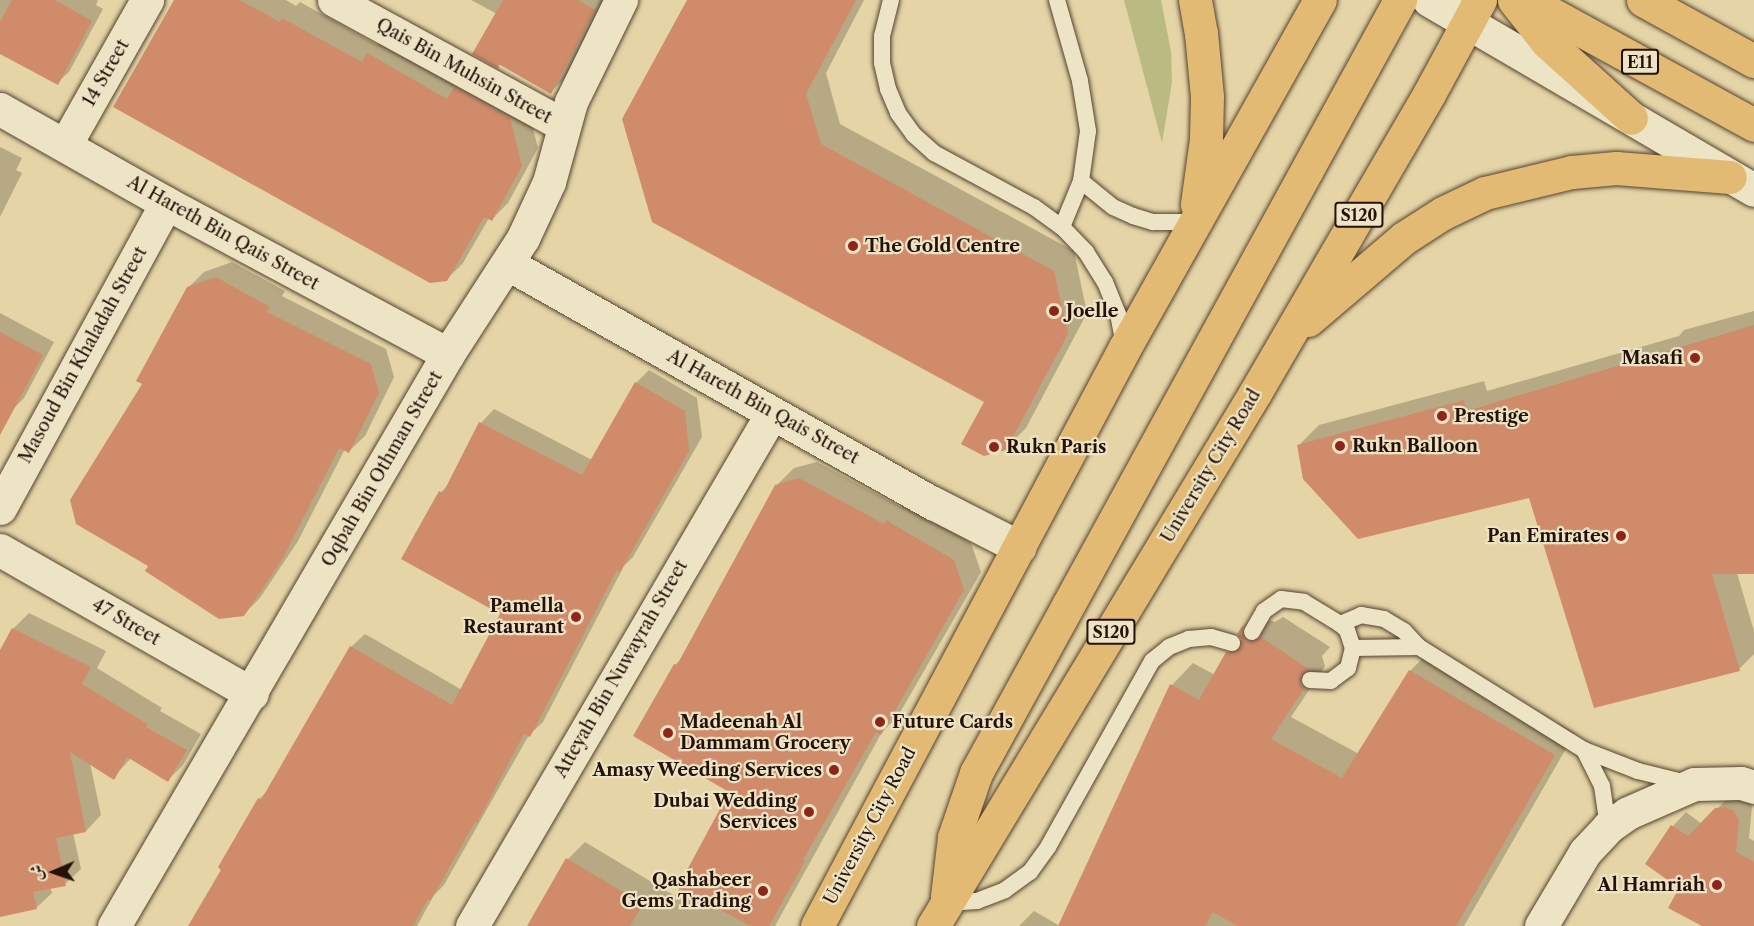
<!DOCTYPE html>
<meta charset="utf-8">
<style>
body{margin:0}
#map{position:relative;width:1754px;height:926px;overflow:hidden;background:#e4d4a6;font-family:"Libre Caslon Text",Amiri,serif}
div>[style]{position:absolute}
.green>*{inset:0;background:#babb82}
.shadow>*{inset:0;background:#0003}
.building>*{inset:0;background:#d08b6b}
.roads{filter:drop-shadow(0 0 2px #55422f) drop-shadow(0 0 2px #55422f)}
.service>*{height:16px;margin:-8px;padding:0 8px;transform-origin:8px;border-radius:8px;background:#ede3c5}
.minor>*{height:33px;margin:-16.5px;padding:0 16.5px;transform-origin:16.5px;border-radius:16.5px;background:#ede3c5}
.tertiary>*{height:33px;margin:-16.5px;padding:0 16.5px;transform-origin:16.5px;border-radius:16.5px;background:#ede3c5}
.primary>*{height:33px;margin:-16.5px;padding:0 16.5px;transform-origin:16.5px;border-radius:16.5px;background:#e2ba73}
.motorway>*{height:33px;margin:-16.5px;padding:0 16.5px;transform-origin:16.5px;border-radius:16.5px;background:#e2ba73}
.dots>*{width:16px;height:16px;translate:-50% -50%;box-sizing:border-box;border:3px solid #ede3c5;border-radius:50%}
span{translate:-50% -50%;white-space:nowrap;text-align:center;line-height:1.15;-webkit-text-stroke:4.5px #ede3c5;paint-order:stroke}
.shield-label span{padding:2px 4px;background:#ede3c5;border:2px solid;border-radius:4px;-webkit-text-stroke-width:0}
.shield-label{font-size:16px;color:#251107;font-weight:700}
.street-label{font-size:18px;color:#251107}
.poi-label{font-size:18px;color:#251107;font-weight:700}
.left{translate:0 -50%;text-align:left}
.right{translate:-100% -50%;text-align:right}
.north{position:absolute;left:24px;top:842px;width:60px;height:60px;-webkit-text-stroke:4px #ede3c5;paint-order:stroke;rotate:268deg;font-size:16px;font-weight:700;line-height:24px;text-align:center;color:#251107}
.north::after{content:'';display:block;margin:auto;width:21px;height:27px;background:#251107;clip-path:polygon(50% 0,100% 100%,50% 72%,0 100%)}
</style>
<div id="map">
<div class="green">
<div style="clip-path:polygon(1124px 0,1161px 0,1171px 52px,1172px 82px,1162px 143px)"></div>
</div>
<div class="shadow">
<div style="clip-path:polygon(0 0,98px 0,96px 5px,103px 9px,69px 72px,57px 83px,0 51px)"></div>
<div style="clip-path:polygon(175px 0,286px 0,296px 6px,300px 2px,377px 45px,384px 38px,526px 101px,538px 148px,508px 203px,492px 219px,489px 218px,463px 263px,446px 280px)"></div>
<div style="clip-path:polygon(471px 0,605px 0,565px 78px,551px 92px,501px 64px,498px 67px,474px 54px,497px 14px)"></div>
<div style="clip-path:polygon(688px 0,864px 0,826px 73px,840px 124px,1074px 251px,1087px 313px,1026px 428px,1005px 449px,986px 402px)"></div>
<div style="clip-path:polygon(0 147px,22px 158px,16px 170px,22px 173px,0 217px)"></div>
<div style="clip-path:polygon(232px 262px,285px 291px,282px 296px,386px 349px,394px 377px,365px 436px,349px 451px,345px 449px,298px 541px,260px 598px,244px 614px,150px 565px,144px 384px,188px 288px,204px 272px)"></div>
<div style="clip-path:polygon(1754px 311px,1754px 573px,1737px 573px,1754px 631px,1754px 654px,1739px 669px,1530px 497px,1298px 446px,1319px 425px,1484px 381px,1487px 391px,1679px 336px,1684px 330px)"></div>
<div style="clip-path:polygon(0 313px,54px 342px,24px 398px,14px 408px,0 433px)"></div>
<div style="clip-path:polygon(649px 370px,697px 398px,702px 437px,633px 557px,624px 566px,543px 722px,529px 735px,444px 885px,434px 895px,417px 926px,191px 926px,259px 799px,268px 791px,351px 647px,365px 634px,462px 690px,501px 614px,441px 492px,451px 482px,481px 423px,494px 409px,592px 460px,636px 383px)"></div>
<div style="clip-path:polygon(817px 462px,901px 507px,904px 504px,971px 543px,981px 572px,898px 716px,882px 732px,775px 926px,530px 926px,568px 859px,585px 842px,675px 896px,732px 792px,635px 736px,676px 664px,684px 656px,776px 486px,794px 468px)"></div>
<div style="clip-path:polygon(1263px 607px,1268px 620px,1275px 622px,1283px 617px,1330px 647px,1322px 656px,1325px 666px,1291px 717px,1359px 754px,1410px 671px,1431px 650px,1575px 733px,1464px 926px,1019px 926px,1034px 911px,1060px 926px,1172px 685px,1193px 663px,1215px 675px,1228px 653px,1243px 638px,1239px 634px,1244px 626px)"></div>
<div style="clip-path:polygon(29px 613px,106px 651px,97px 668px,162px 708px,160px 711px,201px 734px,183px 765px,168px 780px,131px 758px,113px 778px,90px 763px,101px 815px,86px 831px,73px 833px,81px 869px,65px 884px,50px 887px,52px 893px,36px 908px,0 916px,0 653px,13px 629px)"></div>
<div style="clip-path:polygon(1730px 796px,1748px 798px,1752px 806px,1749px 838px,1754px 841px,1754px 926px,1705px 926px,1681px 887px,1647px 863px,1673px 826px,1686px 812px,1702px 824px)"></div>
</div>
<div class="building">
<div style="clip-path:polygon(12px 0,55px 0,92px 21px,58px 85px,0 54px,0 22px)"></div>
<div style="clip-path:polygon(174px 0,239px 0,280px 22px,282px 18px,362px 62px,367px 53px,447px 99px,454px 87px,510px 118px,522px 166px,492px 221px,484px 217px,447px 281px,430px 283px,113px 107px)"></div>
<div style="clip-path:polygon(503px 0,578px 0,595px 10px,551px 94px,497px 63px,499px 69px,472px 54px)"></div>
<div style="clip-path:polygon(687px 0,856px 0,806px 94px,821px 144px,1054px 271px,1068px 334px,1006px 450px,984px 456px,961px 444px,984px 402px,652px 222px,622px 119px)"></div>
<div style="clip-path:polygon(216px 277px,270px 307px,267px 312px,371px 364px,379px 393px,349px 453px,339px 448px,283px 558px,244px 616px,219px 619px,145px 571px,148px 566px,76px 524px,70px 500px,142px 384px,136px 381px,187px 287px)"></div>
<div style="clip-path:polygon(1754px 325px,1754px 574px,1712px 574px,1740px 671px,1594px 708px,1529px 498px,1358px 539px,1303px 479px,1297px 445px,1464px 400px,1467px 411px)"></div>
<div style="clip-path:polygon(0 332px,43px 355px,0 435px)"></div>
<div style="clip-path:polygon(635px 382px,685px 411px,689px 451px,620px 572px,617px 570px,530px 737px,524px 734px,477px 823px,475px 822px,431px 900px,428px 899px,413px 926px,188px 926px,221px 870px,218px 867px,258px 798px,261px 800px,350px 646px,452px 705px,500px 614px,401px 559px,439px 491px,443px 493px,479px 422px,582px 475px)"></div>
<div style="clip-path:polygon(799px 478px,884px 524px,886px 520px,954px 560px,964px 590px,881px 735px,876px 732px,803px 860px,805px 861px,769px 926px,750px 926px,678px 887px,729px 792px,633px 736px,674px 664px,677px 665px,775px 485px)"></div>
<div style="clip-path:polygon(1243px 625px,1242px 633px,1246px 641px,1253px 642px,1261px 637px,1310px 670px,1301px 675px,1300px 684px,1304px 689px,1271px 739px,1342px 778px,1409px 670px,1555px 755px,1456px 926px,1237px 926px,1213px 912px,1205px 926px,1058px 926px,1170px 684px,1199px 700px,1226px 652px,1235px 653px,1242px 646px,1242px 640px,1237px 634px)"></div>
<div style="clip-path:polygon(12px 628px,91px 667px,82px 684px,147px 724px,146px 727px,187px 750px,168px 782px,127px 757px,114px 780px,70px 752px,86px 832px,56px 838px,66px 886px,33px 892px,37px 909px,0 917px,0 650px)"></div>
<div style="clip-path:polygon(1725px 807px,1734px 811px,1739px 820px,1736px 852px,1754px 862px,1754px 926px,1702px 926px,1668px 908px,1679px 888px,1645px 864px,1671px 825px,1688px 836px,1715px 808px)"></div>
<div style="clip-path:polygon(566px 858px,643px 904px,630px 926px,527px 926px)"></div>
</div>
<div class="roads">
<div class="service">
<div style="left:891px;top:0;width:37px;rotate:104deg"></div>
<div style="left:882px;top:36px;width:27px;rotate:90deg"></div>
<div style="left:882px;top:63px;width:27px;rotate:77deg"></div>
<div style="left:888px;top:89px;width:26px;rotate:67deg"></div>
<div style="left:898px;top:113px;width:27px;rotate:54deg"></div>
<div style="left:914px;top:135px;width:27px;rotate:42deg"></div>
<div style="left:934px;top:153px;width:114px;rotate:28.4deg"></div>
<div style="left:1034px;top:207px;width:34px;rotate:36deg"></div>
<div style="left:1062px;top:227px;width:35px;rotate:46deg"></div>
<div style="left:1086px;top:252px;width:36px;rotate:58deg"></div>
<div style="left:1105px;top:282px;width:35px;rotate:68deg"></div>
<div style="left:1118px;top:314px;width:31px;rotate:79deg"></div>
<div style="left:1057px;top:0;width:84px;rotate:74.1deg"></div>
<div style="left:1080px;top:81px;width:51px;rotate:80.9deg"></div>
<div style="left:1088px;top:131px;width:50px;rotate:98deg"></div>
<div style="left:1081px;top:181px;width:50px;rotate:112.4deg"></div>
<div style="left:1081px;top:181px;width:41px;rotate:39.1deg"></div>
<div style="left:1113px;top:207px;width:22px;rotate:24deg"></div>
<div style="left:1133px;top:216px;width:21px;rotate:17deg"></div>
<div style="left:1153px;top:222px;width:41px"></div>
<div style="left:1340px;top:624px;width:23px;rotate:-23deg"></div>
<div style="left:1361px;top:615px;width:23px;rotate:10deg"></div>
<div style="left:1384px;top:619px;width:23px;rotate:31deg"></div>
<div style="left:1404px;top:631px;width:22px;rotate:47deg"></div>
<div style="left:1419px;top:647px;width:195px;rotate:32deg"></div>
<div style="left:1584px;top:750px;width:58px;rotate:21.3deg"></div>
<div style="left:1638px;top:771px;width:50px;rotate:13.8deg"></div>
<div style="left:1252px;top:632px;width:24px;rotate:-60deg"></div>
<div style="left:1264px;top:611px;width:21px;rotate:-35deg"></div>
<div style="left:1281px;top:599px;width:23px;rotate:7deg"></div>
<div style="left:1304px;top:602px;width:42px;rotate:31.4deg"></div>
<div style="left:1340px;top:624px;width:9px;rotate:41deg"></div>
<div style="left:1347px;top:630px;width:19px;rotate:72deg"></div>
<div style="left:1353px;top:648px;width:21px;rotate:104deg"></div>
<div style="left:1348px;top:668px;width:21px;rotate:143deg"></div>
<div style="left:1331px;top:681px;width:21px;rotate:-177deg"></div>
<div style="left:1353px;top:648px;width:66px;rotate:-0.9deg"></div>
<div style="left:1584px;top:750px;width:40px;rotate:63.4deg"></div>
<div style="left:1602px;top:786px;width:41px;rotate:81.7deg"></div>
<div style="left:947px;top:903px;width:30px;rotate:-4deg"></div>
<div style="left:977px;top:901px;width:30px;rotate:-21deg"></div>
<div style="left:1005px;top:890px;width:31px;rotate:-36deg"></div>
<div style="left:1030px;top:872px;width:31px;rotate:-54deg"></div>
<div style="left:1048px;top:847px;width:213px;rotate:-60.8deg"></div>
<div style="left:1152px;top:661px;width:22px;rotate:-39deg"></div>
<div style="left:1169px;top:647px;width:22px;rotate:-22deg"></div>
<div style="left:1189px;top:639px;width:22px;rotate:-5deg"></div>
<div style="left:1211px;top:637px;width:22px;rotate:16deg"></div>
</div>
<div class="minor">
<div style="left:334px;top:0;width:261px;rotate:28.6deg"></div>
<div style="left:0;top:109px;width:191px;rotate:29.5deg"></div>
<div style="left:166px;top:203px;width:320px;rotate:28.2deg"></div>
<div style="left:65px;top:145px;width:167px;rotate:-60.5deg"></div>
<div style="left:508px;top:264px;width:488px;rotate:29.4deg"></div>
<div style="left:933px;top:503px;width:97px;rotate:27.1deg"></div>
<div style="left:0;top:508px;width:347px;rotate:-61.4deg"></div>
<div style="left:0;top:550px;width:290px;rotate:29.7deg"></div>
<div style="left:114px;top:926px;width:662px;rotate:-59.72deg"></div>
<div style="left:448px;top:354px;width:138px;rotate:-57.1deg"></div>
<div style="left:523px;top:238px;width:62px;rotate:-65.1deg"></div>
<div style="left:549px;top:182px;width:83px;rotate:-74.6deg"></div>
<div style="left:571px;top:102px;width:114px;rotate:-63.9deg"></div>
<div style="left:472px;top:926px;width:594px;rotate:-59.68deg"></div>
<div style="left:1541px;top:926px;width:86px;rotate:-59.3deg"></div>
<div style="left:1585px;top:852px;width:34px;rotate:-47deg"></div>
<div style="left:1608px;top:827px;width:24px;rotate:-35deg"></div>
<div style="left:1628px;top:813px;width:72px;rotate:-23.7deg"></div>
<div style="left:1694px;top:784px;width:47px;rotate:-1.2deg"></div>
<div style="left:1741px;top:783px;width:14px;rotate:17deg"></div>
</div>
<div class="tertiary">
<div style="left:1429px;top:0;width:376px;rotate:30.3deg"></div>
</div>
<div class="primary">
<div style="left:1195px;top:0;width:34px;rotate:80deg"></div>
<div style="left:1201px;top:33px;width:64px;rotate:84.6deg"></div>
<div style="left:1207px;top:97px;width:42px;rotate:91.4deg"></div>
<div style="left:1206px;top:139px;width:66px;rotate:97.9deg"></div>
<div style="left:1514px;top:0;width:53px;rotate:51.8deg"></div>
<div style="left:1547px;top:42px;width:113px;rotate:42.1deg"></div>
<div style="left:1308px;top:320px;width:126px;rotate:-40.5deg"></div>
<div style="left:1404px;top:238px;width:46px;rotate:-32.7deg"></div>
<div style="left:1443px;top:213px;width:47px;rotate:-25.5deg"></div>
<div style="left:1485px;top:193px;width:89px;rotate:-13.6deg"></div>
<div style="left:1572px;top:172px;width:44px;rotate:-5.2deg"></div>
<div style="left:1616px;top:168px;width:114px;rotate:4.5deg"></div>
<div style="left:947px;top:896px;width:59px;rotate:-83.2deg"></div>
<div style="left:954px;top:837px;width:68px;rotate:-71deg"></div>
<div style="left:976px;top:773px;width:882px;rotate:-61.25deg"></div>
<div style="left:817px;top:926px;width:654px;rotate:-61.98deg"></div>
<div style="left:1124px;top:349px;width:400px;rotate:-60.7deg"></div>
<div style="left:933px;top:926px;width:623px;rotate:-58.86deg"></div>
<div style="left:1255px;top:393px;width:346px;rotate:-59.8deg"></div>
<div style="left:1429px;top:94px;width:107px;rotate:-61.5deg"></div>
</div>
<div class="motorway">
<div style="left:1526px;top:0;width:260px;rotate:28.7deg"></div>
<div style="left:1643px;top:0;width:127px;rotate:28.8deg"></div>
</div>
</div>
<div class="dots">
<div style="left:853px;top:246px;background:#8f2418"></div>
<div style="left:1054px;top:311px;background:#8f2418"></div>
<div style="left:1695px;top:358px;background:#8f2418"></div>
<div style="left:1442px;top:416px;background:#8f2418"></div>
<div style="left:1340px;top:446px;background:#8f2418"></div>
<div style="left:994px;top:447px;background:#8f2418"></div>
<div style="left:1621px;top:536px;background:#8f2418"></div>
<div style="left:576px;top:617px;background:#8f2418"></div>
<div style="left:880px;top:722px;background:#8f2418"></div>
<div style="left:668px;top:733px;background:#8f2418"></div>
<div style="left:834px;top:770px;background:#8f2418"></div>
<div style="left:809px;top:812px;background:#8f2418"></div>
<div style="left:1717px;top:885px;background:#8f2418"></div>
<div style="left:763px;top:891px;background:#8f2418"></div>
</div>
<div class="shield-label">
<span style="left:1640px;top:62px">E11</span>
<span style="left:1359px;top:215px">S120</span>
<span style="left:1111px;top:632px">S120</span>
</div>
<div class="street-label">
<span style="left:464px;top:71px;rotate:29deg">Qais Bin Muhsin Street</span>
<span style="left:106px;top:73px;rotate:-60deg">14 Street</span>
<span style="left:223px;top:233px;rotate:29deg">Al Hareth Bin Qais Street</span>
<span style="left:83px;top:355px;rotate:-61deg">Masoud Bin Khaladah Street</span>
<span style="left:763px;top:407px;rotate:29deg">Al Hareth Bin Qais Street</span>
<span style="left:1211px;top:466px;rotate:-59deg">University City Road</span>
<span style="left:382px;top:469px;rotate:-60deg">Oqbah Bin Othman Street</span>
<span style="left:126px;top:622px;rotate:30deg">47 Street</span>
<span style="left:621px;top:669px;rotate:-60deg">Atteyah Bin Nuwayrah Street</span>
<span style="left:870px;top:826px;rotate:-62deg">University City Road</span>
</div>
<div class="poi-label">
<span class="left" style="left:865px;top:246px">The Gold Centre</span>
<span class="left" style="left:1066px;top:311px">Joelle</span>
<span class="right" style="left:1683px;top:358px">Masafi</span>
<span class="left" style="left:1454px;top:416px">Prestige</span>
<span class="left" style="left:1352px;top:446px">Rukn Balloon</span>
<span class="left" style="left:1006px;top:447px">Rukn Paris</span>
<span class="right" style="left:1609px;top:536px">Pan Emirates</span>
<span class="right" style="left:564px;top:617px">Pamella<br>Restaurant</span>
<span class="left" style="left:892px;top:722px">Future Cards</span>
<span class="left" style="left:680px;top:733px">Madeenah Al<br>Dammam Grocery</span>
<span class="right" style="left:822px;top:770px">Amasy Weeding Services</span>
<span class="right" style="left:797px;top:812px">Dubai Wedding<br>Services</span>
<span class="right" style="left:751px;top:891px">Qashabeer<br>Gems Trading</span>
<span class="right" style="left:1705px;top:885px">Al Hamriah</span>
</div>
<div class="north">ش</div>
</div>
